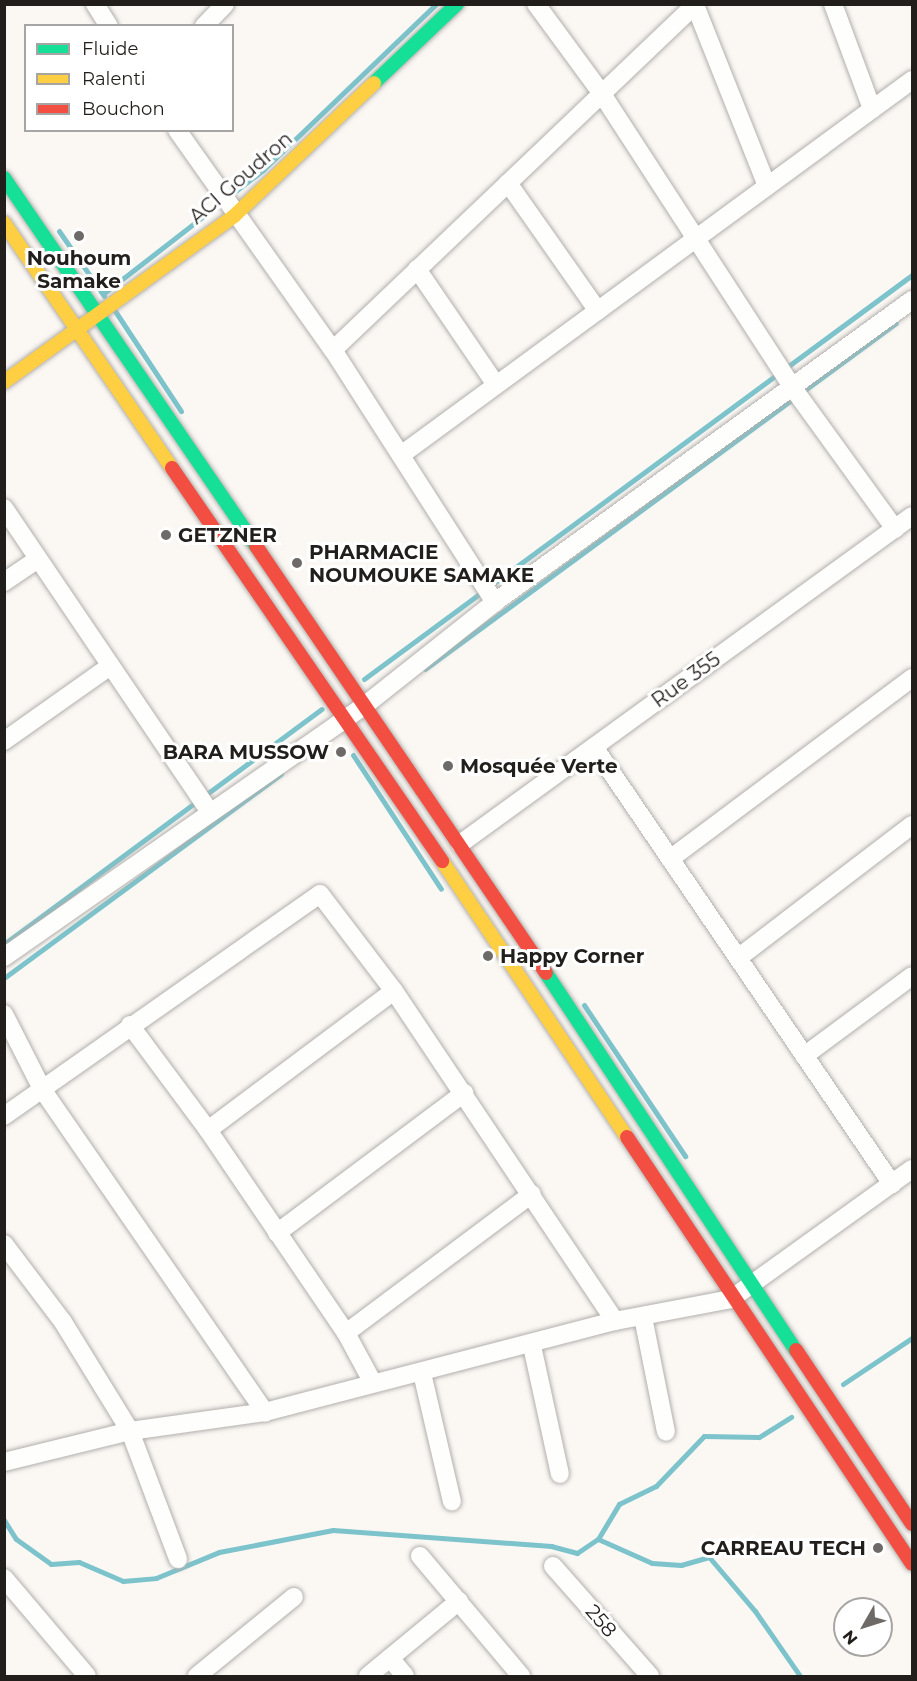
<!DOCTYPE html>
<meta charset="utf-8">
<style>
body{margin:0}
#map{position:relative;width:917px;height:1681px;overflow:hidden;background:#fbf8f4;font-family:Montserrat,sans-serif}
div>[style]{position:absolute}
.stream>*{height:5px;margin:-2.5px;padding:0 2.5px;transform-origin:2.5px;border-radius:2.5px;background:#7cc3cb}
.roads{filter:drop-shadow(0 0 2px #b2afac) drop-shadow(0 0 2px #b2afac)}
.street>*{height:18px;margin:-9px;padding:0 9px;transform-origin:9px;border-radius:9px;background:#fefefd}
.fast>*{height:14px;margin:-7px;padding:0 7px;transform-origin:7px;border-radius:7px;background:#16e098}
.slow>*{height:14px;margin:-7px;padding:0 7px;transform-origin:7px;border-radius:7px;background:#ffcf43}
.jam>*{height:14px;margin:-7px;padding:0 7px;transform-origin:7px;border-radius:7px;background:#f24e42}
.dots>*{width:16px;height:16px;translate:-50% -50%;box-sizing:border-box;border:3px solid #fff;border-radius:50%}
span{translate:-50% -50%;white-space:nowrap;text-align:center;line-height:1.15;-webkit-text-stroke:6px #fff;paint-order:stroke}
.street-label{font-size:20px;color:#211e1b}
.poi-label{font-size:20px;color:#211e1b;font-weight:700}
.left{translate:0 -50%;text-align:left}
.right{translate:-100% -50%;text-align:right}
.frame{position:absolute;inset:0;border:6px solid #211e1b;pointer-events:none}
.legend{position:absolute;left:24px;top:24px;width:210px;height:108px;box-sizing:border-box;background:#fff;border:2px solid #a6a5a4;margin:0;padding:8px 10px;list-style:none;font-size:18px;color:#211e1b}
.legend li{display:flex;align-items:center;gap:12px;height:30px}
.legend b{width:30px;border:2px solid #a6a5a4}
.north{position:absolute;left:833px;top:1597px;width:60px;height:60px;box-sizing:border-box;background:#fff;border:2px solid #a6a5a4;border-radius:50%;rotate:231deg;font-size:16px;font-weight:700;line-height:24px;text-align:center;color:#211e1b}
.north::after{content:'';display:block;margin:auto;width:21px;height:27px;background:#6d6a67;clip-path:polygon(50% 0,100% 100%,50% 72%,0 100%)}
</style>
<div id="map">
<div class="stream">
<div style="left:59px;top:231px;width:79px;rotate:55.3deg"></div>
<div style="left:103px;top:294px;width:202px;rotate:-37.8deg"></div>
<div style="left:263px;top:170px;width:240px;rotate:-43.8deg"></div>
<div style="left:115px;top:311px;width:120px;rotate:56.6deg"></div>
<div style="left:425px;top:669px;width:584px;rotate:-36.3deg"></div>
<div style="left:364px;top:679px;width:681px;rotate:-36.4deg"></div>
<div style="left:353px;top:755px;width:160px;rotate:56.7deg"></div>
<div style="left:4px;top:944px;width:395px;rotate:-36.5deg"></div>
<div style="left:4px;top:978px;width:344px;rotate:-36.4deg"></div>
<div style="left:584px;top:1005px;width:182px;rotate:56.2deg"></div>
<div style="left:843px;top:1384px;width:83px;rotate:-33.7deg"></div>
<div style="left:4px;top:1520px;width:22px;rotate:58deg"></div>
<div style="left:16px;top:1539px;width:43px;rotate:35.5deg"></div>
<div style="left:51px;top:1564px;width:28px;rotate:-4deg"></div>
<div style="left:79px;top:1562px;width:48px;rotate:23.4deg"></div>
<div style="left:123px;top:1581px;width:33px;rotate:-5deg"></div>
<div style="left:156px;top:1578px;width:68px;rotate:-22.4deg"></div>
<div style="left:219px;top:1552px;width:116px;rotate:-10.9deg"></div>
<div style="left:333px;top:1530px;width:219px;rotate:4.2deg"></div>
<div style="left:551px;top:1546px;width:27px;rotate:15deg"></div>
<div style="left:577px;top:1553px;width:25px;rotate:-34deg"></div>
<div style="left:598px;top:1539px;width:41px;rotate:-59deg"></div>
<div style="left:619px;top:1504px;width:41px;rotate:-25.9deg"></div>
<div style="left:656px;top:1486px;width:69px;rotate:-46.2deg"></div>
<div style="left:704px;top:1436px;width:55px;rotate:1deg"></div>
<div style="left:759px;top:1437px;width:38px;rotate:-32deg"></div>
<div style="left:598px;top:1539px;width:59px;rotate:24deg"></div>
<div style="left:652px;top:1563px;width:29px;rotate:4deg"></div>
<div style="left:681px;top:1565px;width:29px;rotate:-16deg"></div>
<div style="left:709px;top:1557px;width:71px;rotate:49.6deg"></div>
<div style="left:755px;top:1611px;width:79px;rotate:55.3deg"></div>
</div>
<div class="roads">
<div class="street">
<div style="left:95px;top:4px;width:26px;rotate:58deg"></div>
<div style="left:536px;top:4px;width:112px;rotate:53.7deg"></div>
<div style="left:602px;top:94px;width:351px;rotate:57deg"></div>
<div style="left:793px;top:388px;width:174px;rotate:54.1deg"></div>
<div style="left:833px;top:4px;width:112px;rotate:69.6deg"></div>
<div style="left:695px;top:5px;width:195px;rotate:68.3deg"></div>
<div style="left:204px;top:26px;width:30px;rotate:-46deg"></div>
<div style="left:177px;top:130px;width:270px;rotate:54.7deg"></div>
<div style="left:333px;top:350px;width:300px;rotate:57.3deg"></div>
<div style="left:508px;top:183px;width:156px;rotate:54.9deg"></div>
<div style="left:417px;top:269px;width:140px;rotate:55.7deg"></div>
<div style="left:333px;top:350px;width:501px;rotate:-43.63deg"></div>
<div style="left:401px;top:455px;width:634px;rotate:-36.27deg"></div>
<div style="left:4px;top:508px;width:366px;rotate:55.9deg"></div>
<div style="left:4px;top:582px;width:41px;rotate:-34.1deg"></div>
<div style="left:4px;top:741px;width:128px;rotate:-35.2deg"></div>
<div style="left:594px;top:747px;width:529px;rotate:55.71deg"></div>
<div style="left:460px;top:844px;width:558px;rotate:-35.97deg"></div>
<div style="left:670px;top:859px;width:302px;rotate:-36.8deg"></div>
<div style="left:4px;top:957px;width:439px;rotate:-34.9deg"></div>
<div style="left:364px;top:706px;width:167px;rotate:-38.4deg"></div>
<div style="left:495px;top:602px;width:515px;rotate:-35.91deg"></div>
<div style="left:738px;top:958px;width:219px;rotate:-37.4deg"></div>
<div style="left:4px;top:1014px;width:84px;rotate:63.1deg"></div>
<div style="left:42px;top:1089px;width:393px;rotate:55.4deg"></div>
<div style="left:130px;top:1025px;width:131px;rotate:53.4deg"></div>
<div style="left:208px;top:1130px;width:245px;rotate:55.8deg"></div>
<div style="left:346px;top:1333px;width:55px;rotate:61.6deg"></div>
<div style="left:804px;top:1056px;width:134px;rotate:-36.5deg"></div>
<div style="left:4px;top:1116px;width:386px;rotate:-35.1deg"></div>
<div style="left:320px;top:894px;width:122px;rotate:52.7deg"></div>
<div style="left:394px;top:991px;width:397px;rotate:56.2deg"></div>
<div style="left:208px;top:1130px;width:232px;rotate:-36.8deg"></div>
<div style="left:277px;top:1233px;width:234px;rotate:-36.8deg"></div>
<div style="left:4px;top:1244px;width:98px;rotate:52.9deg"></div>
<div style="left:63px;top:1322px;width:128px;rotate:58.4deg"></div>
<div style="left:130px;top:1431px;width:137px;rotate:69.4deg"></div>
<div style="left:643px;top:1317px;width:117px;rotate:78.7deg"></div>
<div style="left:346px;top:1333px;width:232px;rotate:-36.8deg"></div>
<div style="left:532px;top:1346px;width:131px;rotate:77.7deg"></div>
<div style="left:422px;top:1373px;width:132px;rotate:76.9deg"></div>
<div style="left:4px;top:1462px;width:130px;rotate:-13.8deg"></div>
<div style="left:130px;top:1431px;width:136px;rotate:-8deg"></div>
<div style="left:265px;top:1412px;width:362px;rotate:-14.6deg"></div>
<div style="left:615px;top:1321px;width:118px;rotate:-10.7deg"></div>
<div style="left:731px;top:1299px;width:223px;rotate:-35.7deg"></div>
<div style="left:420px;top:1556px;width:157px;rotate:49.9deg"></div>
<div style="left:553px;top:1566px;width:147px;rotate:48.6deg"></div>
<div style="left:4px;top:1578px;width:128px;rotate:49.7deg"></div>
<div style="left:390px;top:1658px;width:23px;rotate:50deg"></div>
<div style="left:197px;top:1676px;width:125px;rotate:-39.2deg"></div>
<div style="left:368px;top:1676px;width:118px;rotate:-39.5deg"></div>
</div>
<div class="fast">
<div style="left:374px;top:83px;width:115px;rotate:-43.6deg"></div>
<div style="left:4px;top:178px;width:446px;rotate:55.6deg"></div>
<div style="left:546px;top:973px;width:452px;rotate:56.5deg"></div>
</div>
<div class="slow">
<div style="left:4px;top:223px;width:297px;rotate:55.6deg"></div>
<div style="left:4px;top:382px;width:284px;rotate:-35.8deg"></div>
<div style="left:234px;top:216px;width:193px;rotate:-43.5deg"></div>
<div style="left:442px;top:861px;width:332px;rotate:56.2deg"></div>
</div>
<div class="jam">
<div style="left:172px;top:468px;width:477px;rotate:55.5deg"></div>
<div style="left:256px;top:546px;width:516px;rotate:55.82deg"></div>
<div style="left:627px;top:1137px;width:513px;rotate:56.28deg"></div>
<div style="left:796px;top:1350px;width:209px;rotate:56.3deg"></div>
</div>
</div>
<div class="dots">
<div style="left:79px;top:236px;background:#6d6a67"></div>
<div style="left:166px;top:535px;background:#6d6a67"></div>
<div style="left:297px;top:563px;background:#6d6a67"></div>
<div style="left:341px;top:752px;background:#6d6a67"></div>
<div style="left:448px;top:766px;background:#6d6a67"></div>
<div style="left:488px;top:956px;background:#6d6a67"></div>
<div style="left:878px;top:1548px;background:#6d6a67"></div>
</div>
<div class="street-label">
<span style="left:241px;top:178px;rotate:-41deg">ACI Goudron</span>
<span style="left:686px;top:680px;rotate:-36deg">Rue 355</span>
<span style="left:601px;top:1621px;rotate:49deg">258</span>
</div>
<div class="poi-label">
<span style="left:79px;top:270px">Nouhoum<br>Samake</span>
<span class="left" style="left:178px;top:535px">GETZNER</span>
<span class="left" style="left:309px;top:564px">PHARMACIE<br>NOUMOUKE SAMAKE</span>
<span class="right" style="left:329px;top:752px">BARA MUSSOW</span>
<span class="left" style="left:460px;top:766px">Mosquée Verte</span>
<span class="left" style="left:500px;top:956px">Happy Corner</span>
<span class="right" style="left:866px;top:1548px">CARREAU TECH</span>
</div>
<div class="frame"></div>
<ul class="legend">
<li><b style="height:8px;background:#16e098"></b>Fluide</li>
<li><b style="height:8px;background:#ffcf43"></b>Ralenti</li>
<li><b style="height:8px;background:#f24e42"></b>Bouchon</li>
</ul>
<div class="north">N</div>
</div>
